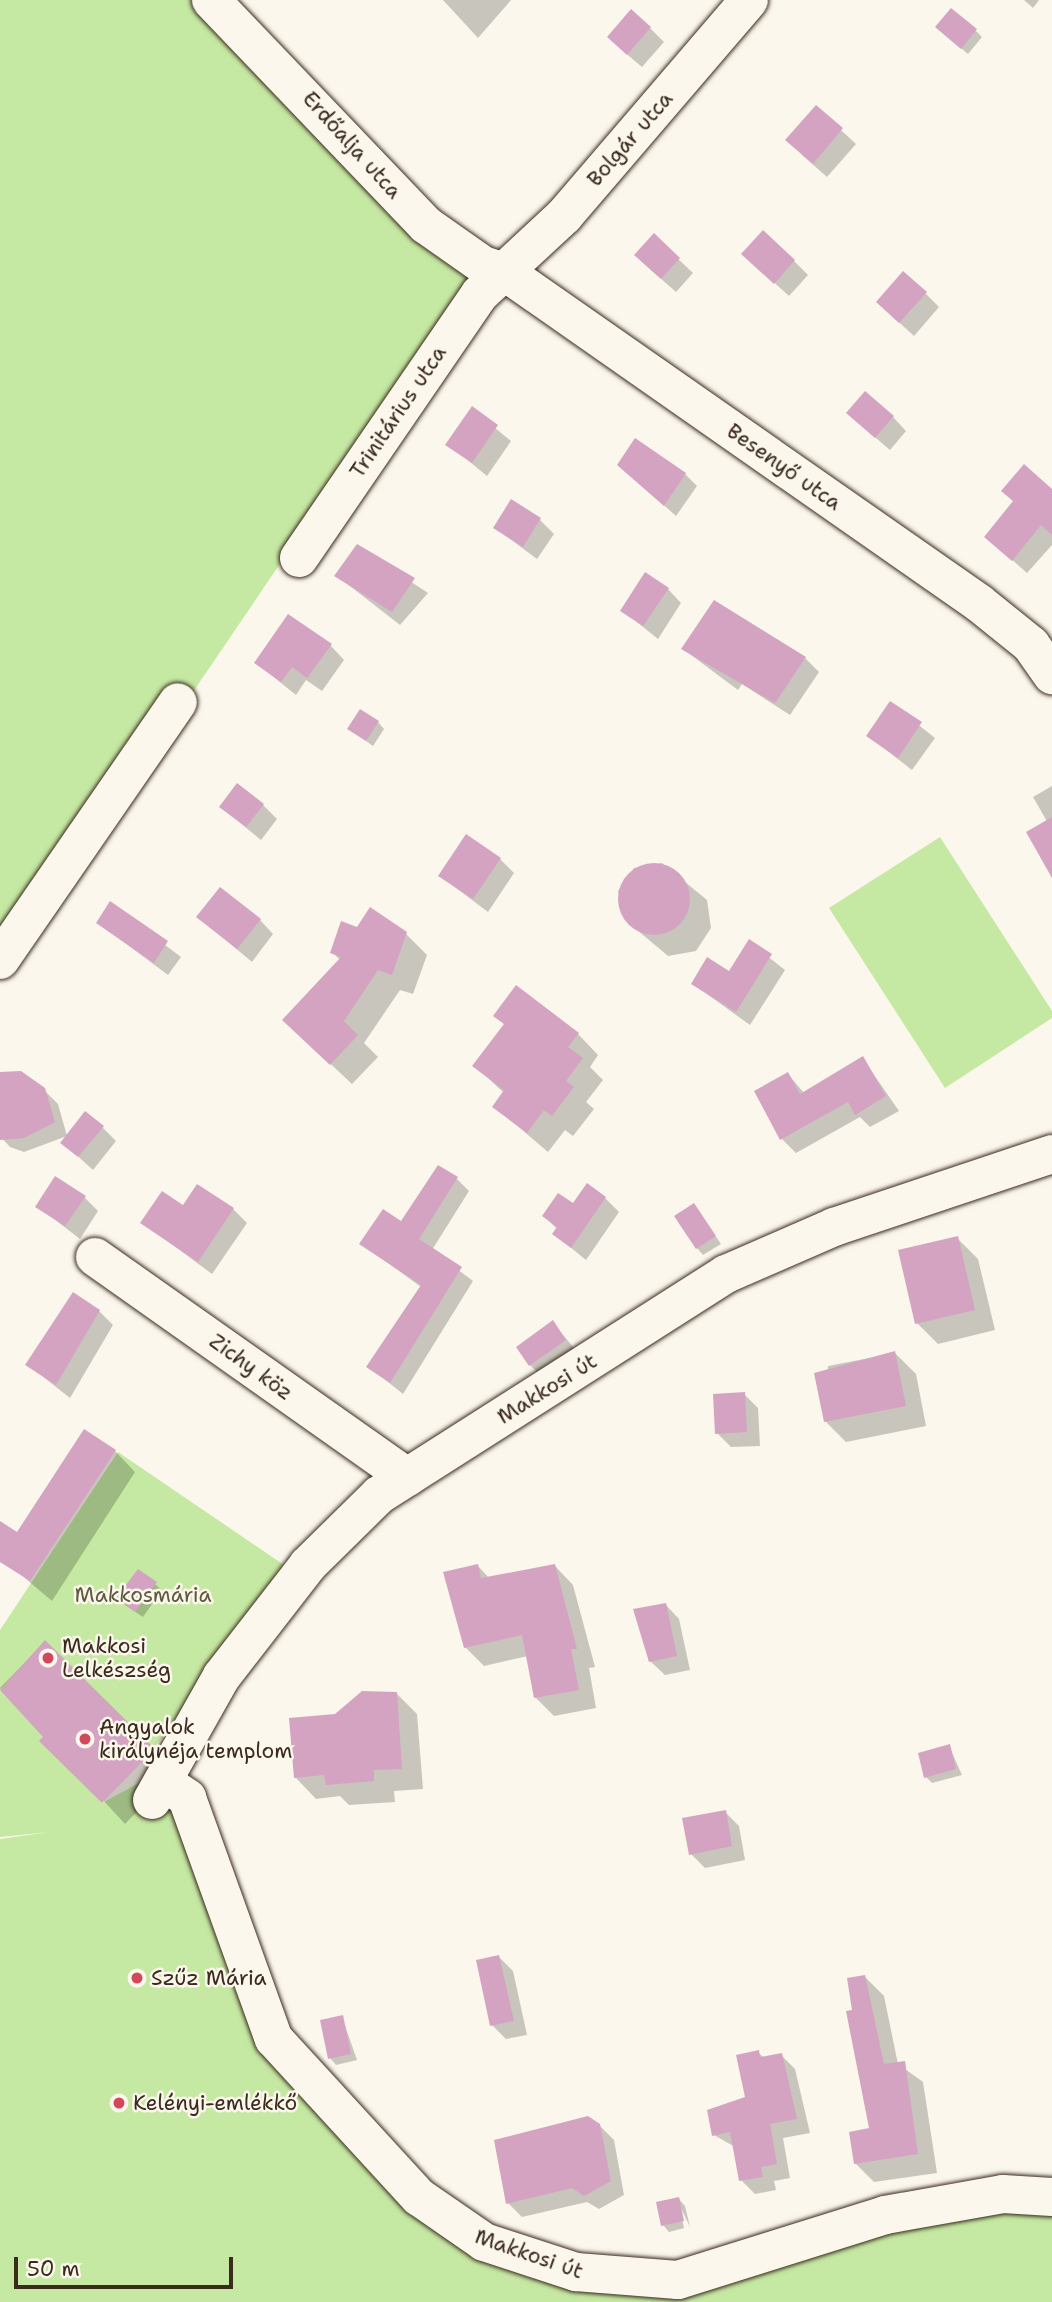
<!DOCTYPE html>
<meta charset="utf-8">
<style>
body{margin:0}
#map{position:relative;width:1052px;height:2302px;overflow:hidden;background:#fbf7ec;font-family:"Shantell Sans",sans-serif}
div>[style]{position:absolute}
.green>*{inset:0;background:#c5e9a3}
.shadow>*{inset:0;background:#0003}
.building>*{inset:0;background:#d4a3c2}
.round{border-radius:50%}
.roads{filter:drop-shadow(0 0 2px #3b2a1e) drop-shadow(0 0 2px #3b2a1e)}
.minor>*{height:38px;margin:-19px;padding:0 19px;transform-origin:19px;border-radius:19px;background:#fbf7ec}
.dots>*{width:19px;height:19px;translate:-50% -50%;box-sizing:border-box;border:4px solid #fbf7ec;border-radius:50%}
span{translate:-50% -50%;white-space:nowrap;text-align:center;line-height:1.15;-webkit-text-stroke:5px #fbf7ec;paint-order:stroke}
.street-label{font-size:21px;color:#3b2a1e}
.park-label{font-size:21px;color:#5e5a3f}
.poi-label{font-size:21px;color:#3b2a1e}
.left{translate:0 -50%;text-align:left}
.scale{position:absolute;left:14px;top:2257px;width:219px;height:32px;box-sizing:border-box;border:4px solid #3b2a1e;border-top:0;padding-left:9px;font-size:21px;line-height:24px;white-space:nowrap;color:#3b2a1e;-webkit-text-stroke:5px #fbf7ec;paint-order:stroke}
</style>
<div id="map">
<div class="green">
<div style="clip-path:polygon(0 0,211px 0,483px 265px,0 976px)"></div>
<div style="clip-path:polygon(940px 837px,1052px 1011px,1052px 1018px,945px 1088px,829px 908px)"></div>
<div style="clip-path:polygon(118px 1452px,284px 1565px,174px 1725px,102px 1803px,161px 1771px,258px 2034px,413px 2205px,650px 2294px,875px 2224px,1052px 2206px,1052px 2302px,0 2302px,0 1839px,50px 1832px,0 1837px,0 1630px)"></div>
</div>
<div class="shadow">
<div style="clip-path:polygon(443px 0,511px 0,478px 38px)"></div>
<div style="clip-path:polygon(1024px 0,1039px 0,1033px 8px)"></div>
<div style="clip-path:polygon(650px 28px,664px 42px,642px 67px,623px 51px)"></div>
<div style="clip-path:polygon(975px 30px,982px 37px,968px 54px,944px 34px)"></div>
<div style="clip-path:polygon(816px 107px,856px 144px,827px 177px,801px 154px)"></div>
<div style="clip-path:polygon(654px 236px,693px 273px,676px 292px,650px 269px)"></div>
<div style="clip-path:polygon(794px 261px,808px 275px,789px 296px,758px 268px)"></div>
<div style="clip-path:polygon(925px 293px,939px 307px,914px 336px,892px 316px)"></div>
<div style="clip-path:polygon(472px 409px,511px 441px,487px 476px,448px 444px)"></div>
<div style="clip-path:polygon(893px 417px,906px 431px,890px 450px,863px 427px)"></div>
<div style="clip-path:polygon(685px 474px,697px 486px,676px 516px,631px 476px)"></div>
<div style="clip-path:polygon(1052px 491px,1052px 545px,1027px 573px,986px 537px,1015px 502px)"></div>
<div style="clip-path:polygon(540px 520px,554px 534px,537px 559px,495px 528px)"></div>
<div style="clip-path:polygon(357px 546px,428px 593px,400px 625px,337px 576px)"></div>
<div style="clip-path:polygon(668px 589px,681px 603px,658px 639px,622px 610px)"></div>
<div style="clip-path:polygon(331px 646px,344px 660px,322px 691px,306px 680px,296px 695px,256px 663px)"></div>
<div style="clip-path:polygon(683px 649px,805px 658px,819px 672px,790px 715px,742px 684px,738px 690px)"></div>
<div style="clip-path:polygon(891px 703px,935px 738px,912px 770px,868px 736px)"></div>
<div style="clip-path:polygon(378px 722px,384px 729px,373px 746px,349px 729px)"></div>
<div style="clip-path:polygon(1052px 786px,1052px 830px,1033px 797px)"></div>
<div style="clip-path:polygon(263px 805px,277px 819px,261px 840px,221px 807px)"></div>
<div style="clip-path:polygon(500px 859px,514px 873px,488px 912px,440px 876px)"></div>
<div style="clip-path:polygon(662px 863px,707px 900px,711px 928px,696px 951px,668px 956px,624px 919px,618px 891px,634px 868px)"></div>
<div style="clip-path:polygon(111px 904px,181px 957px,168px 975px,98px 923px)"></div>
<div style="clip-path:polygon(198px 917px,260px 920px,273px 934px,252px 962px)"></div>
<div style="clip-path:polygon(358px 929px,406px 934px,427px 955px,413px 994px,400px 990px,364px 1043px,378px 1057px,352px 1084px,305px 1040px,340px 960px,332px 952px)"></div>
<div style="clip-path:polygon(749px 942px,785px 970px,750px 1025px,693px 984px,730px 974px)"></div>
<div style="clip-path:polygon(495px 1015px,578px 1034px,598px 1055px,590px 1067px,603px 1080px,586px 1102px,594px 1109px,573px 1136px,565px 1130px,548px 1152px,494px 1106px,504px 1093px,475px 1066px,505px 1025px)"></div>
<div style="clip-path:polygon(863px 1059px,899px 1111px,870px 1127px,860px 1117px,796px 1153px,782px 1139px,788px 1074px,804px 1093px)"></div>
<div style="clip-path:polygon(0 1079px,44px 1090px,58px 1104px,67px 1136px,102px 1127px,116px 1141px,93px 1170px,62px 1142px,67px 1136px,24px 1152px,10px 1147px,0 1136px)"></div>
<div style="clip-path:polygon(457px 1179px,469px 1191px,432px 1250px,473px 1281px,403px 1394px,368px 1366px,421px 1287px,362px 1244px,401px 1224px)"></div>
<div style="clip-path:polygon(84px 1197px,98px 1211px,80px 1239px,37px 1206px)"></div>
<div style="clip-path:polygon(605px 1198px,619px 1212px,586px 1260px,554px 1234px,557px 1229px,544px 1216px)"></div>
<div style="clip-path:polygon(694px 1205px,721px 1244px,703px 1255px,697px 1248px)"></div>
<div style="clip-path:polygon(233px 1209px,247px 1223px,212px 1274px,143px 1223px)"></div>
<div style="clip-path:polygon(957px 1238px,978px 1259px,995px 1330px,938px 1344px,917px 1323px)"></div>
<div style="clip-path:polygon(99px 1311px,113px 1325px,70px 1398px,28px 1365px)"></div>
<div style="clip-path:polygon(553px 1323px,579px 1354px,544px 1379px,530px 1365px)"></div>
<div style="clip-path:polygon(895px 1353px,916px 1374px,926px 1426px,846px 1442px,825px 1421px,828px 1366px)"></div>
<div style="clip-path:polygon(744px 1394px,758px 1408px,760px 1446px,731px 1447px,717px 1433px)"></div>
<div style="clip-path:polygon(115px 1451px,135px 1472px,52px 1601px,0 1557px,0 1538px,18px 1535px)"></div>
<div style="clip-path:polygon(478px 1566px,490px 1579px,555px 1566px,573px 1585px,595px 1667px,589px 1668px,596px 1708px,554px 1716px,536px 1698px,528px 1656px,484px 1666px,465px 1647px)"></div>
<div style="clip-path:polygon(139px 1571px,162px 1590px,143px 1617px,125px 1605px)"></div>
<div style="clip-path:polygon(665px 1604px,679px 1619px,690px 1670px,665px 1675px,650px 1661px)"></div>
<div style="clip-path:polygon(45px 1642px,176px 1772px,125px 1824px,0 1688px)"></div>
<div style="clip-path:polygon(396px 1693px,417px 1714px,423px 1789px,394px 1791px,395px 1802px,349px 1805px,340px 1796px,316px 1799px,296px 1778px,336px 1716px)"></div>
<div style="clip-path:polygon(949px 1746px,962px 1775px,932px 1783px,926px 1777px)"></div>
<div style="clip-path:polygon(725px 1812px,739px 1826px,745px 1860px,705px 1868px,691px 1854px)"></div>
<div style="clip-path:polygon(499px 1957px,513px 1971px,527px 2035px,506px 2039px,492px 2025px)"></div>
<div style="clip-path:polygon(865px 1977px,884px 1996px,898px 2064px,923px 2082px,937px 2173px,874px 2182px,855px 2163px,871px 2130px,854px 2011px)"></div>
<div style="clip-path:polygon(342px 2017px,357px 2060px,336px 2065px,330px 2058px)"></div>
<div style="clip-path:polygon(758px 2052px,764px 2058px,781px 2055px,795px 2069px,810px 2133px,783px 2138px,790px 2178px,774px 2181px,776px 2190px,755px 2194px,741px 2180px,735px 2147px,714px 2135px,747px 2099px)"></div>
<div style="clip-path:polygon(599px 2125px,614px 2140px,624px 2195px,599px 2209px,587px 2202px,522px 2217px,508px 2203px)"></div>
<div style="clip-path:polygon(679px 2199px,685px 2206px,690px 2227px,679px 2204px,684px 2228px,669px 2232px,663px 2225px)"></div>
</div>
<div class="building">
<div style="clip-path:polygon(951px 8px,977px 29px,961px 49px,935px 27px)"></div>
<div style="clip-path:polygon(631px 9px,651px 27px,627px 55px,607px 37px)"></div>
<div style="clip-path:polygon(816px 105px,843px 128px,813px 164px,785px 140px)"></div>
<div style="clip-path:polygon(763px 230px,795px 260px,774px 284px,741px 254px)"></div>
<div style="clip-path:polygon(654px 233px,680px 258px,661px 279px,634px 255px)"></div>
<div style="clip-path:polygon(903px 271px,927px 292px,899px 323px,876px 302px)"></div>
<div style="clip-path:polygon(865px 391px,894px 416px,875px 438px,846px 413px)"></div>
<div style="clip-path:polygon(472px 406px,498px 425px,472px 463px,445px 445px)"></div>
<div style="clip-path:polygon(635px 438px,686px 473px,664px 506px,617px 465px)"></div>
<div style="clip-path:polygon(1024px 464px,1052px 489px,1052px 535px,1041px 525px,1012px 561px,984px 537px,1013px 501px,1001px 491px)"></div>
<div style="clip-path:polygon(511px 499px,541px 518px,523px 547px,493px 528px)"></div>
<div style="clip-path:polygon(357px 544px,415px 578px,392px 612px,334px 576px)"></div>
<div style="clip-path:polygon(645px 572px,669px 588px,643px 626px,620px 611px)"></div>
<div style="clip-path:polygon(714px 600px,806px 657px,775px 703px,681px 649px)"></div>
<div style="clip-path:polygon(288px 614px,332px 644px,307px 678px,292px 667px,281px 682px,254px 663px)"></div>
<div style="clip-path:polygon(890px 701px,922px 722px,898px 758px,866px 736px)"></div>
<div style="clip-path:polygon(360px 709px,379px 721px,366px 741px,347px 729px)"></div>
<div style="clip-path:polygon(237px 783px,264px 804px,246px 827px,219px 807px)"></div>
<div style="clip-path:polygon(1052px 817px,1052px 878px,1026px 832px)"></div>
<div style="clip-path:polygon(466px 834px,501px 858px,473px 899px,438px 876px)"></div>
<div class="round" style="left:618px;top:863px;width:72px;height:72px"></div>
<div style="clip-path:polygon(220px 887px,261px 919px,237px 949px,196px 917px)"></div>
<div style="clip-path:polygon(110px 901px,168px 941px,154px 963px,96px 923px)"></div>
<div style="clip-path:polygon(370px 907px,407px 932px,392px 975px,378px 970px,344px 1021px,358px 1035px,330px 1065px,282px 1020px,341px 957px,330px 953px,341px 921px,357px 927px)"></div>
<div style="clip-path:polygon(749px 939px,772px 954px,736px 1012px,691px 984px,707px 957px,729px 971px)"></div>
<div style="clip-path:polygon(516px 985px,579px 1033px,568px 1047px,583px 1058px,566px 1081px,574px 1087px,552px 1116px,544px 1110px,527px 1133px,492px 1107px,504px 1090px,472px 1066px,504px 1024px,493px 1016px)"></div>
<div style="clip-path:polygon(863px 1056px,886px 1096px,855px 1115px,848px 1102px,780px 1140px,754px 1091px,788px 1072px,800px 1094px)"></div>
<div style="clip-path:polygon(21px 1071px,45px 1088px,55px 1122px,24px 1138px,0 1140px,0 1072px)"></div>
<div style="clip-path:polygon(85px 1111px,104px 1126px,78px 1157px,60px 1143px)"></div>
<div style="clip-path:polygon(438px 1165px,458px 1177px,419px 1239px,462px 1267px,390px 1383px,366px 1367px,421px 1285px,359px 1244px,383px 1209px,401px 1221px)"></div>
<div style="clip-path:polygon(55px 1176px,86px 1196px,65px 1226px,35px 1207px)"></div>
<div style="clip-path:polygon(587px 1183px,606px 1197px,571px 1248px,552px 1234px,557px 1227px,542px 1216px,558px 1193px,573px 1203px)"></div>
<div style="clip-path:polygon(197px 1184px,234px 1208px,198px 1262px,140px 1223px,162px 1191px,183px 1205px)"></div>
<div style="clip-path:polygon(694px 1203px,716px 1236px,696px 1249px,674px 1216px)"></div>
<div style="clip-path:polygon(958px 1236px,975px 1310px,915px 1324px,898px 1250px)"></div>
<div style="clip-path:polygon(73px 1292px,100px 1310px,56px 1385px,25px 1365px)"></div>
<div style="clip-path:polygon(553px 1320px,566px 1340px,529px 1366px,516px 1347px)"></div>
<div style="clip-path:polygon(895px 1351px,906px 1406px,824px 1422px,814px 1373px)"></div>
<div style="clip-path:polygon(745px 1392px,747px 1432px,715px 1434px,713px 1394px)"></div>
<div style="clip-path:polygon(84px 1429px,116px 1450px,30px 1581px,0 1562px,0 1521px,17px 1532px)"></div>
<div style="clip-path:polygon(478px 1564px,481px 1578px,555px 1564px,577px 1649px,571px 1649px,579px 1690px,534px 1698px,522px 1635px,464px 1648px,443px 1572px)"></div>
<div style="clip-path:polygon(138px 1569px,157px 1582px,135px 1612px,116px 1598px)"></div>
<div style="clip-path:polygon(666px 1603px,677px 1656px,649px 1662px,633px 1609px)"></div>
<div style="clip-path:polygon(45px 1640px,155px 1749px,102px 1803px,39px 1741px,43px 1737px,0 1690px)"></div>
<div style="clip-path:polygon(362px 1691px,397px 1692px,402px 1769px,374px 1770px,374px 1781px,326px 1785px,324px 1775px,294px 1778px,289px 1718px,335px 1714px)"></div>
<div style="clip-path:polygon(950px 1744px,956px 1769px,924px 1778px,918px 1753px)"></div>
<div style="clip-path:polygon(726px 1810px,732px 1846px,689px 1855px,682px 1818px)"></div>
<div style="clip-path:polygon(499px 1955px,514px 2021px,490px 2026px,476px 1960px)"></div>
<div style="clip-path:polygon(865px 1975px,884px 2064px,905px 2061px,918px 2154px,854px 2164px,849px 2132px,869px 2128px,846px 2011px,852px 2010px,847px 1978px)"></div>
<div style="clip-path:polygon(343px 2015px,351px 2054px,328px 2059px,320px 2020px)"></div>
<div style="clip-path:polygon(759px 2050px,760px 2057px,782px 2053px,797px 2119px,770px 2124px,777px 2164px,761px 2167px,763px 2177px,739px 2181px,730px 2132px,712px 2136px,707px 2110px,745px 2097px,736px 2055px)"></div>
<div style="clip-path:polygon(588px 2116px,600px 2124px,611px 2181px,584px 2196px,572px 2188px,506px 2204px,494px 2140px)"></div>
<div style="clip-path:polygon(679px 2197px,684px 2221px,661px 2226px,656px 2202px)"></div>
</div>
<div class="roads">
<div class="minor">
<div style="left:211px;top:0;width:311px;rotate:46.3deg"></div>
<div style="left:426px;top:225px;width:70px;rotate:35.1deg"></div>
<div style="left:483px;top:265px;width:23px;rotate:18deg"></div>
<div style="left:505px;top:272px;width:578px;rotate:34.93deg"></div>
<div style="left:979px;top:603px;width:67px;rotate:38.9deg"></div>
<div style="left:1031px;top:645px;width:37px;rotate:55deg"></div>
<div style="left:299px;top:558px;width:320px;rotate:-55.6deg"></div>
<div style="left:480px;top:294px;width:115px;rotate:-42.9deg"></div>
<div style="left:564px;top:216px;width:284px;rotate:-49.4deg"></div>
<div style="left:0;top:960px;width:313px;rotate:-55.4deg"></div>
<div style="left:95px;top:1257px;width:382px;rotate:35.2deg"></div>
<div style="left:165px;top:1783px;width:27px;rotate:34deg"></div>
<div style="left:187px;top:1798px;width:256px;rotate:70.2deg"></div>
<div style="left:274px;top:2039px;width:214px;rotate:47.5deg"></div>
<div style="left:419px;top:2197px;width:79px;rotate:34.7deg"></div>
<div style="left:484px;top:2242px;width:97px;rotate:18.1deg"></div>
<div style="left:576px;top:2272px;width:102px;rotate:4.5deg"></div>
<div style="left:678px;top:2280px;width:217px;rotate:-17.4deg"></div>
<div style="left:885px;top:2215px;width:120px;rotate:-10.1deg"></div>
<div style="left:1003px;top:2194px;width:49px;rotate:3.5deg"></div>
<div style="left:152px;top:1800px;width:142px;rotate:-60.6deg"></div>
<div style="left:222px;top:1676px;width:140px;rotate:-52.2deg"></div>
<div style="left:308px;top:1565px;width:100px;rotate:-44.6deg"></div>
<div style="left:379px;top:1495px;width:411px;rotate:-32.5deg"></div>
<div style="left:726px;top:1274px;width:118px;rotate:-23.5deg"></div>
<div style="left:834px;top:1227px;width:230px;rotate:-18.5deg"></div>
</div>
</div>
<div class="dots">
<div style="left:48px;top:1658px;background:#d1495b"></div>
<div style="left:85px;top:1739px;background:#d1495b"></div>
<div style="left:137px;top:1978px;background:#d1495b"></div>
<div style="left:119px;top:2103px;background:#d1495b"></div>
</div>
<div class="street-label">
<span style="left:630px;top:139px;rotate:-49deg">Bolgár utca</span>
<span style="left:352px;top:145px;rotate:48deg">Erdőalja utca</span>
<span style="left:398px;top:412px;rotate:-56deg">Trinitárius utca</span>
<span style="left:784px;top:467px;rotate:35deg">Besenyő utca</span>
<span style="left:251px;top:1367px;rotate:36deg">Zichy köz</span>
<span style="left:547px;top:1389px;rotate:-32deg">Makkosi út</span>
<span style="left:529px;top:2254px;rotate:19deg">Makkosi út</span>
</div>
<div class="park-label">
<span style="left:143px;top:1595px">Makkosmária</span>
</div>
<div class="poi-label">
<span class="left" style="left:62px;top:1658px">Makkosi<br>Lelkészség</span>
<span class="left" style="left:99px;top:1739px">Angyalok<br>királynéja templom</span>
<span class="left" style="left:151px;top:1978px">Szűz Mária</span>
<span class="left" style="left:133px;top:2103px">Kelényi-emlékkő</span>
</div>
<div class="scale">50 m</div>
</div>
